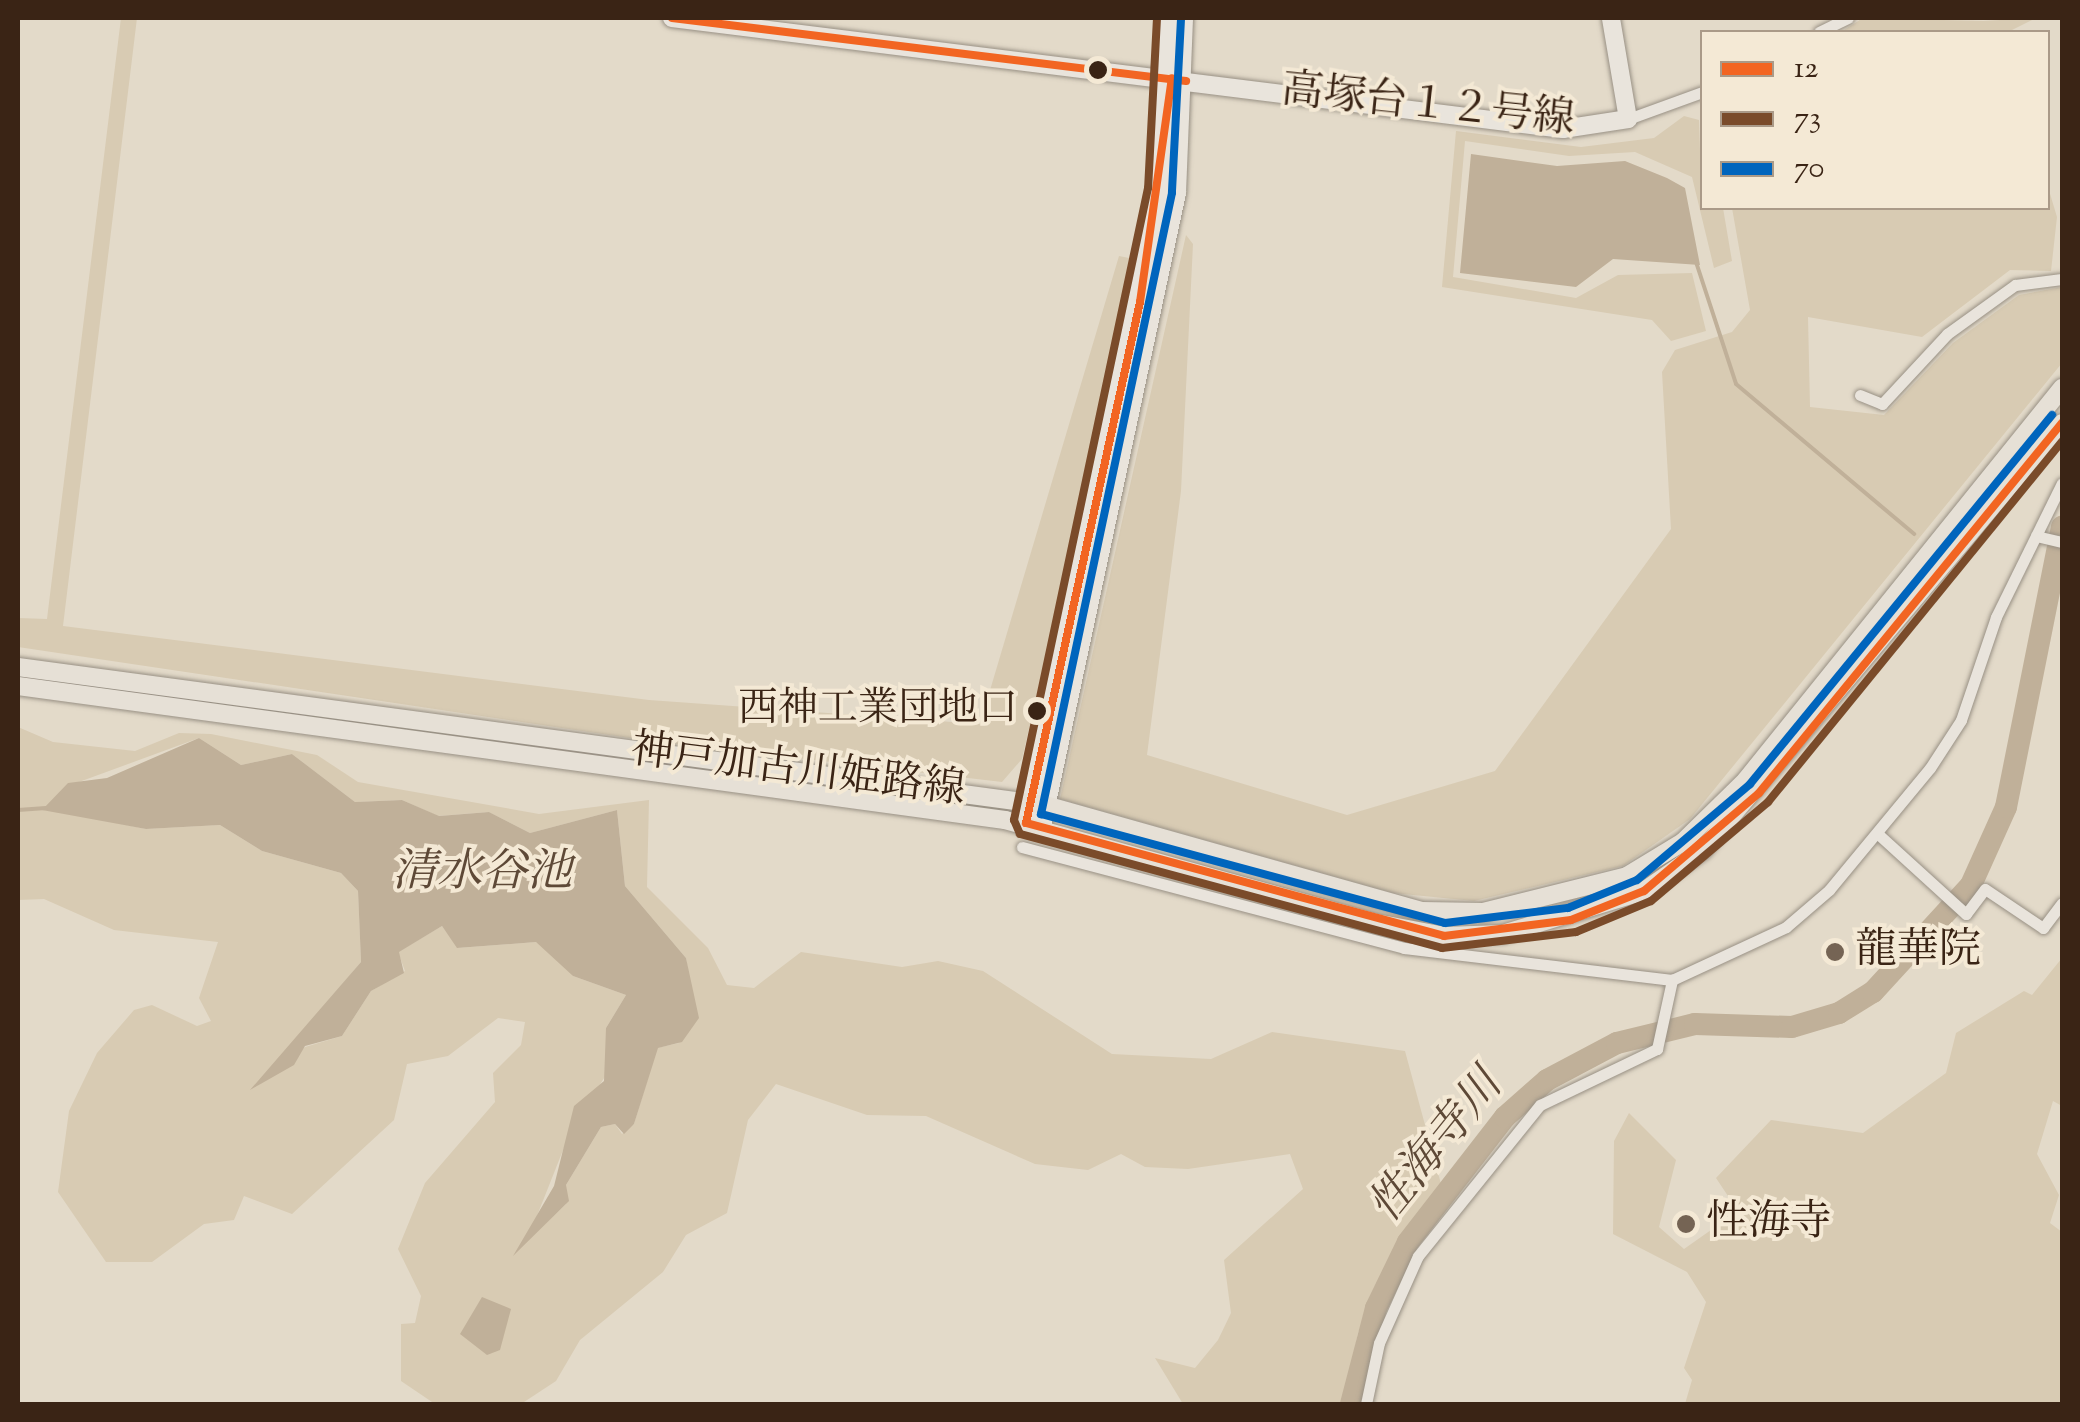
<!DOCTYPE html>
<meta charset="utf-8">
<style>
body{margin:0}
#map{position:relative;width:2080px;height:1422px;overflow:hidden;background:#e3dac9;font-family:"Sorts Mill Goudy","Noto Serif JP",serif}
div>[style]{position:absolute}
.green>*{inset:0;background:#d8cbb3}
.water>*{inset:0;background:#c0b099}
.stream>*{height:4px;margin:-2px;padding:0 2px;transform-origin:2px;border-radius:2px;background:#c0b099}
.river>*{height:22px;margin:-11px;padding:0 11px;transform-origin:11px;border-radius:11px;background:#c0b099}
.roads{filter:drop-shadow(0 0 2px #989084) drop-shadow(0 0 2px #989084)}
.street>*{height:11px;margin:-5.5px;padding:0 5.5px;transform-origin:5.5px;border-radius:5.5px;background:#e9e4dc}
.secondary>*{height:18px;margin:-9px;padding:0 9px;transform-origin:9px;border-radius:9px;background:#e9e4dc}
.primary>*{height:18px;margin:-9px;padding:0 9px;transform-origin:9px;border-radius:9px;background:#e6e0d6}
.bus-1>*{height:8px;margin:-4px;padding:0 4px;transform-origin:4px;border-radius:4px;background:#f26522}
.bus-2>*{height:8px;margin:-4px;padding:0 4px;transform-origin:4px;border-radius:4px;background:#7a4b2a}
.bus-3>*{height:8px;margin:-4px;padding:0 4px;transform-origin:4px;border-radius:4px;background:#0065bd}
.dots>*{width:28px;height:28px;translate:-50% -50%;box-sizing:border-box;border:5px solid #f4e9d5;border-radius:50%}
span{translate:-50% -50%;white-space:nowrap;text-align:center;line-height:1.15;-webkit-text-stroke:8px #f4e9d5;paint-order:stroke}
.bus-label{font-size:40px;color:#3a2415}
.right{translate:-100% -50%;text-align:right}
.street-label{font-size:42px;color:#3a2415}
.poi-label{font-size:42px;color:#3a2415}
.left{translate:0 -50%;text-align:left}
.water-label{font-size:45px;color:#5e4937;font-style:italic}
.frame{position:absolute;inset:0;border:20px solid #3a2415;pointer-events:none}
.legend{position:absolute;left:1700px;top:30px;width:350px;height:180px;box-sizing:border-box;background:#f4e9d5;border:2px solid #aa9a88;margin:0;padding:12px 18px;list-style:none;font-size:30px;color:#3a2415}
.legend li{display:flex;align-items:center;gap:20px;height:50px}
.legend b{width:50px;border:2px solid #aa9a88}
</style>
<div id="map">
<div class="green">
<div style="clip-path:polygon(121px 18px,137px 18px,63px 626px,649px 700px,980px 724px,1119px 256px,1129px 258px,1108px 384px,1022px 759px,1002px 782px,643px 740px,18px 647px,18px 618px,47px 619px)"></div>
<div style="clip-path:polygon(1863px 18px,1983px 21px,2036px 18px,2008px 32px,1841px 32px)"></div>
<div style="clip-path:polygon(1684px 116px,1699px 120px,1702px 208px,1723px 208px,1732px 261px,1714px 268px,1692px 177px,1635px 152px,1569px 156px,1465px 141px,1453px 277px,1576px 298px,1618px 275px,1692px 273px,1706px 331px,1671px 341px,1652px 320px,1442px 287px,1456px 131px,1581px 147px,1654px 138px)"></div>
<div style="clip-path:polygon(2048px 187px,2057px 217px,2051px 271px,2010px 270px,1922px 337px,1808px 317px,1810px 407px,1884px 415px,1953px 343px,2019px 295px,2062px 287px,2062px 363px,1690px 819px,1623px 866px,1474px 901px,1393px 893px,1060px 799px,1186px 235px,1193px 244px,1181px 491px,1147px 755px,1347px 815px,1495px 771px,1671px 529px,1662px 372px,1675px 350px,1732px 332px,1750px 310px,1732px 208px,2048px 208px)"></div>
<div style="clip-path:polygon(evenodd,18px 727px,53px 742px,135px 751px,179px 733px,211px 734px,317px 755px,358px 782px,539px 814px,649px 800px,647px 887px,708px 948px,727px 985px,754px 988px,801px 952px,902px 967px,938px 961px,983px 971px,1112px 1054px,1211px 1059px,1272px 1032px,1405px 1051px,1441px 1184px,1392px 1252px,1358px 1333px,1343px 1404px,1183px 1404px,1155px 1358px,1195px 1368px,1218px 1340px,1231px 1313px,1224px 1260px,1303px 1189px,1290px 1154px,1188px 1169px,1145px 1167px,1121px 1154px,1088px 1170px,1035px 1164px,926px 1116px,867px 1115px,776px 1084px,748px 1120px,727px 1213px,686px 1235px,663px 1272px,580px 1340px,556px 1381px,521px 1404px,435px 1404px,401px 1381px,401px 1324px,415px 1323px,421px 1296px,398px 1249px,425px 1183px,495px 1102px,493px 1073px,521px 1045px,525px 1022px,498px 1018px,448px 1056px,407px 1064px,394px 1120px,292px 1214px,244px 1196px,234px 1220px,204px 1224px,152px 1262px,106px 1262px,58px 1192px,69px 1111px,97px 1053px,134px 1010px,152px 1005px,197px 1026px,211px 1021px,199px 998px,218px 942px,114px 930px,44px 899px,18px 900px,18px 727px,199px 738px,241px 765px,292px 754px,355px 802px,402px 800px,438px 816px,489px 812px,530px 833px,617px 810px,625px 886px,686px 958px,694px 1010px,679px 1043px,657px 1048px,634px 1124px,622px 1134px,615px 1124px,601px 1127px,566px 1185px,566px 1204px,527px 1241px,571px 1130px,606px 1075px,606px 1028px,626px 995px,573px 976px,556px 951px,536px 942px,458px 948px,442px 926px,398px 952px,405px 971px,371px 991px,342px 1036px,305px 1047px,256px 1087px,361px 962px,358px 891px,341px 873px,262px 851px,220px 825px,146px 829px,68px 813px,79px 782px,199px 738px)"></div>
<div style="clip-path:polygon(2062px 958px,2062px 1106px,2053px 1101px,2037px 1154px,2059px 1195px,2050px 1223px,2062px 1232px,2062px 1404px,1685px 1404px,1692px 1380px,1684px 1368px,1706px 1302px,1687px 1272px,1613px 1234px,1614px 1141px,1629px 1113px,1676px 1160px,1659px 1227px,1684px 1249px,1738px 1211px,1716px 1178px,1771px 1120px,1863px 1133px,1946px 1073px,1956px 1033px,2024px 991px,2032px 995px)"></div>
</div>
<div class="water">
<div style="clip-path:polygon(1471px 154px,1557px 166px,1625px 161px,1667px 178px,1685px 188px,1700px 265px,1613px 259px,1576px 287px,1460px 273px)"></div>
<div style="clip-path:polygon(199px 738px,241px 765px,292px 754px,355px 802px,402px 800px,439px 816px,489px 812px,530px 833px,617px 810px,625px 886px,686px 958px,699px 1018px,682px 1042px,658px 1048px,634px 1124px,624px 1134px,615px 1124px,601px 1127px,566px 1185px,569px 1201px,513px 1256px,554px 1186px,574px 1106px,604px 1081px,606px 1028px,626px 995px,573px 976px,536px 942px,457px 948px,442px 926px,399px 952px,404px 973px,371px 991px,342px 1036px,305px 1046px,294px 1065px,250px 1090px,361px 962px,358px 891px,341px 873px,262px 851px,220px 825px,146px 829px,42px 810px,68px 783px,107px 778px)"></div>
<div style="clip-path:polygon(482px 1297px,511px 1309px,500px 1350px,487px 1355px,460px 1334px)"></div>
</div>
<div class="stream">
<div style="left:1696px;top:262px;width:128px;rotate:71.8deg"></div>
<div style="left:1736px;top:384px;width:233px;rotate:40.1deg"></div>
<div style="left:18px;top:752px;width:21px;rotate:90deg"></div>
<div style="left:18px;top:810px;width:28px;rotate:-4deg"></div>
</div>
<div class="river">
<div style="left:1351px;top:1404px;width:99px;rotate:-75.4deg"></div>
<div style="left:1376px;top:1308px;width:73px;rotate:-64.1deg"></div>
<div style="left:1408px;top:1242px;width:158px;rotate:-52.2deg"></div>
<div style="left:1505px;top:1117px;width:56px;rotate:-41.4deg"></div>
<div style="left:1547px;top:1080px;width:79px;rotate:-27.9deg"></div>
<div style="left:1617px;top:1043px;width:80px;rotate:-13.7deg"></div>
<div style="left:1695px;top:1024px;width:97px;rotate:1.8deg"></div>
<div style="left:1792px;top:1027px;width:49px;rotate:-16.6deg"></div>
<div style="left:1839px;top:1013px;width:40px;rotate:-32deg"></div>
<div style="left:1873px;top:992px;width:145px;rotate:-47.5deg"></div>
<div style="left:1971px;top:885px;width:85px;rotate:-65.8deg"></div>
<div style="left:2006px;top:807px;width:286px;rotate:-78.7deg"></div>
</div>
<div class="roads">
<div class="street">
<div style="left:1819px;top:32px;width:32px;rotate:-26deg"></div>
<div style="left:1628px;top:119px;width:79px;rotate:-20deg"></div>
<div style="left:1860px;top:395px;width:24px;rotate:22deg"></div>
<div style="left:1882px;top:404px;width:96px;rotate:-47.1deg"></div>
<div style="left:1947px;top:334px;width:84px;rotate:-35.8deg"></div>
<div style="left:2015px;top:285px;width:47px;rotate:-7.3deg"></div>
<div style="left:2036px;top:536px;width:27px;rotate:13deg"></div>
<div style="left:1878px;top:834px;width:119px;rotate:42.3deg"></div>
<div style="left:1966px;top:914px;width:31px;rotate:-53deg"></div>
<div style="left:1985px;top:889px;width:70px;rotate:33.9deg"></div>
<div style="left:2043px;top:928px;width:31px;rotate:-53deg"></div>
<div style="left:1022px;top:847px;width:395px;rotate:14.8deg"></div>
<div style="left:1404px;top:948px;width:270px;rotate:6.8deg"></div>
<div style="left:1672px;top:980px;width:126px;rotate:-24.9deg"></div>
<div style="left:1786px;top:927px;width:57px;rotate:-40.7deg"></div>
<div style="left:1829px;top:890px;width:158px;rotate:-50.4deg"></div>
<div style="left:1930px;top:768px;width:57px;rotate:-57.1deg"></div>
<div style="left:1961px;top:720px;width:109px;rotate:-71.2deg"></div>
<div style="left:1996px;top:617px;width:149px;rotate:-63.8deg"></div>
<div style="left:1366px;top:1404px;width:62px;rotate:-78deg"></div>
<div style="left:1379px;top:1343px;width:95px;rotate:-65.9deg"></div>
<div style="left:1418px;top:1256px;width:194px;rotate:-51.1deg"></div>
<div style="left:1540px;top:1105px;width:130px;rotate:-25.6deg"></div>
<div style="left:1657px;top:1049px;width:71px;rotate:-77.7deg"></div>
</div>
<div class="secondary">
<div style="left:672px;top:18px;width:898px;rotate:7.1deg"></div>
<div style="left:1563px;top:129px;width:66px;rotate:-8.7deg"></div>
<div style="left:1628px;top:119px;width:102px;rotate:-99.6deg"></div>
<div style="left:1026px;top:823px;width:647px;rotate:-78.05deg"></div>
<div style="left:1160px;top:190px;width:172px;rotate:-87deg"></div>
<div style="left:1042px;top:826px;width:647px;rotate:-77.96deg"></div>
<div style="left:1177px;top:193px;width:175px;rotate:-87.7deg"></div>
</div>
<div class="primary">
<div style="left:18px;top:667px;width:1036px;rotate:7.65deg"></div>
<div style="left:1045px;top:805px;width:391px;rotate:15.7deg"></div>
<div style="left:1421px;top:911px;width:62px;rotate:0.9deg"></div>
<div style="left:1483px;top:912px;width:148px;rotate:-14deg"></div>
<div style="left:1627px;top:876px;width:66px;rotate:-31.3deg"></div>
<div style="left:1683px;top:842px;width:88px;rotate:-44.5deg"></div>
<div style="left:1746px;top:780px;width:504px;rotate:-51.13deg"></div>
<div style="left:18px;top:686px;width:996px;rotate:7.73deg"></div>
<div style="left:1005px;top:820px;width:385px;rotate:15.5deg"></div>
<div style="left:1376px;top:923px;width:69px;rotate:10.8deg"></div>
<div style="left:1444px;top:936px;width:59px;rotate:-1.9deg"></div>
<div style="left:1503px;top:934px;width:147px;rotate:-17deg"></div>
<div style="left:1644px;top:891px;width:72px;rotate:-34.8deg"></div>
<div style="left:1703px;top:850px;width:558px;rotate:-49.94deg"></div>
</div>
</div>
<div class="bus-1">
<div style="left:672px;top:18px;width:518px;rotate:6.99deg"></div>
<div style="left:1026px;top:823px;width:433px;rotate:15.1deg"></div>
<div style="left:1444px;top:936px;width:128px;rotate:-7.2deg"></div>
<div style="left:1571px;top:920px;width:79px;rotate:-21.7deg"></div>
<div style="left:1644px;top:891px;width:151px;rotate:-40.4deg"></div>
<div style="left:1759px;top:793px;width:478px;rotate:-50.7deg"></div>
<div style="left:1026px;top:823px;width:533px;rotate:-77.66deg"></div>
<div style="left:1140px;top:302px;width:226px;rotate:-81.9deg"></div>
</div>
<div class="bus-2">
<div style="left:1157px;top:18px;width:170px;rotate:93deg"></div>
<div style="left:1148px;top:188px;width:646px;rotate:101.97deg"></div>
<div style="left:1014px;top:820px;width:15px;rotate:67deg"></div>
<div style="left:1020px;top:834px;width:437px;rotate:15.1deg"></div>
<div style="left:1442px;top:948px;width:135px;rotate:-6.8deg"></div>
<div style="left:1576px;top:932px;width:81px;rotate:-22.5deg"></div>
<div style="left:1651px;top:901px;width:153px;rotate:-40.2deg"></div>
<div style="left:1768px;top:802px;width:465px;rotate:-50.8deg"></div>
</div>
<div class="bus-3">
<div style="left:1181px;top:19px;width:174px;rotate:93deg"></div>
<div style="left:1172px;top:193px;width:635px;rotate:101.91deg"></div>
<div style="left:1041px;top:814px;width:418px;rotate:15.1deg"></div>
<div style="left:1445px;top:923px;width:124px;rotate:-7deg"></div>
<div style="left:1568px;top:908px;width:74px;rotate:-22.1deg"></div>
<div style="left:1637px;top:880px;width:148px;rotate:-40.3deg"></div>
<div style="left:1750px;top:784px;width:477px;rotate:-50.7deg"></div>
</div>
<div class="dots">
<div style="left:1098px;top:70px;background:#3a2415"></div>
<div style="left:1037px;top:711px;background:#3a2415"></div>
<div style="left:1835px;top:952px;background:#756454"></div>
<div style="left:1686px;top:1224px;background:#756454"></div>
</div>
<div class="bus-label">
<span class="right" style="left:1018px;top:711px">西神工業団地口</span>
</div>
<div class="street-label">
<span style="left:1428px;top:107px;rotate:6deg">高塚台１２号線</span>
<span style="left:798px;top:772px;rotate:7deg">神戸加古川姫路線</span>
</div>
<div class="poi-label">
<span class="left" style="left:1855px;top:952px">龍華院</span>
<span class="left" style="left:1706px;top:1224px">性海寺</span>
</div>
<div class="water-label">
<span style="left:482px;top:875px">清水谷池</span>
<span style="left:1438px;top:1148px;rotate:-51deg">性海寺川</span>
</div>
<div class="frame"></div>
<ul class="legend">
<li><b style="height:12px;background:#f26522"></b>12</li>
<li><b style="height:12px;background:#7a4b2a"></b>73</li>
<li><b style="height:12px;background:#0065bd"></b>70</li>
</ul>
</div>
